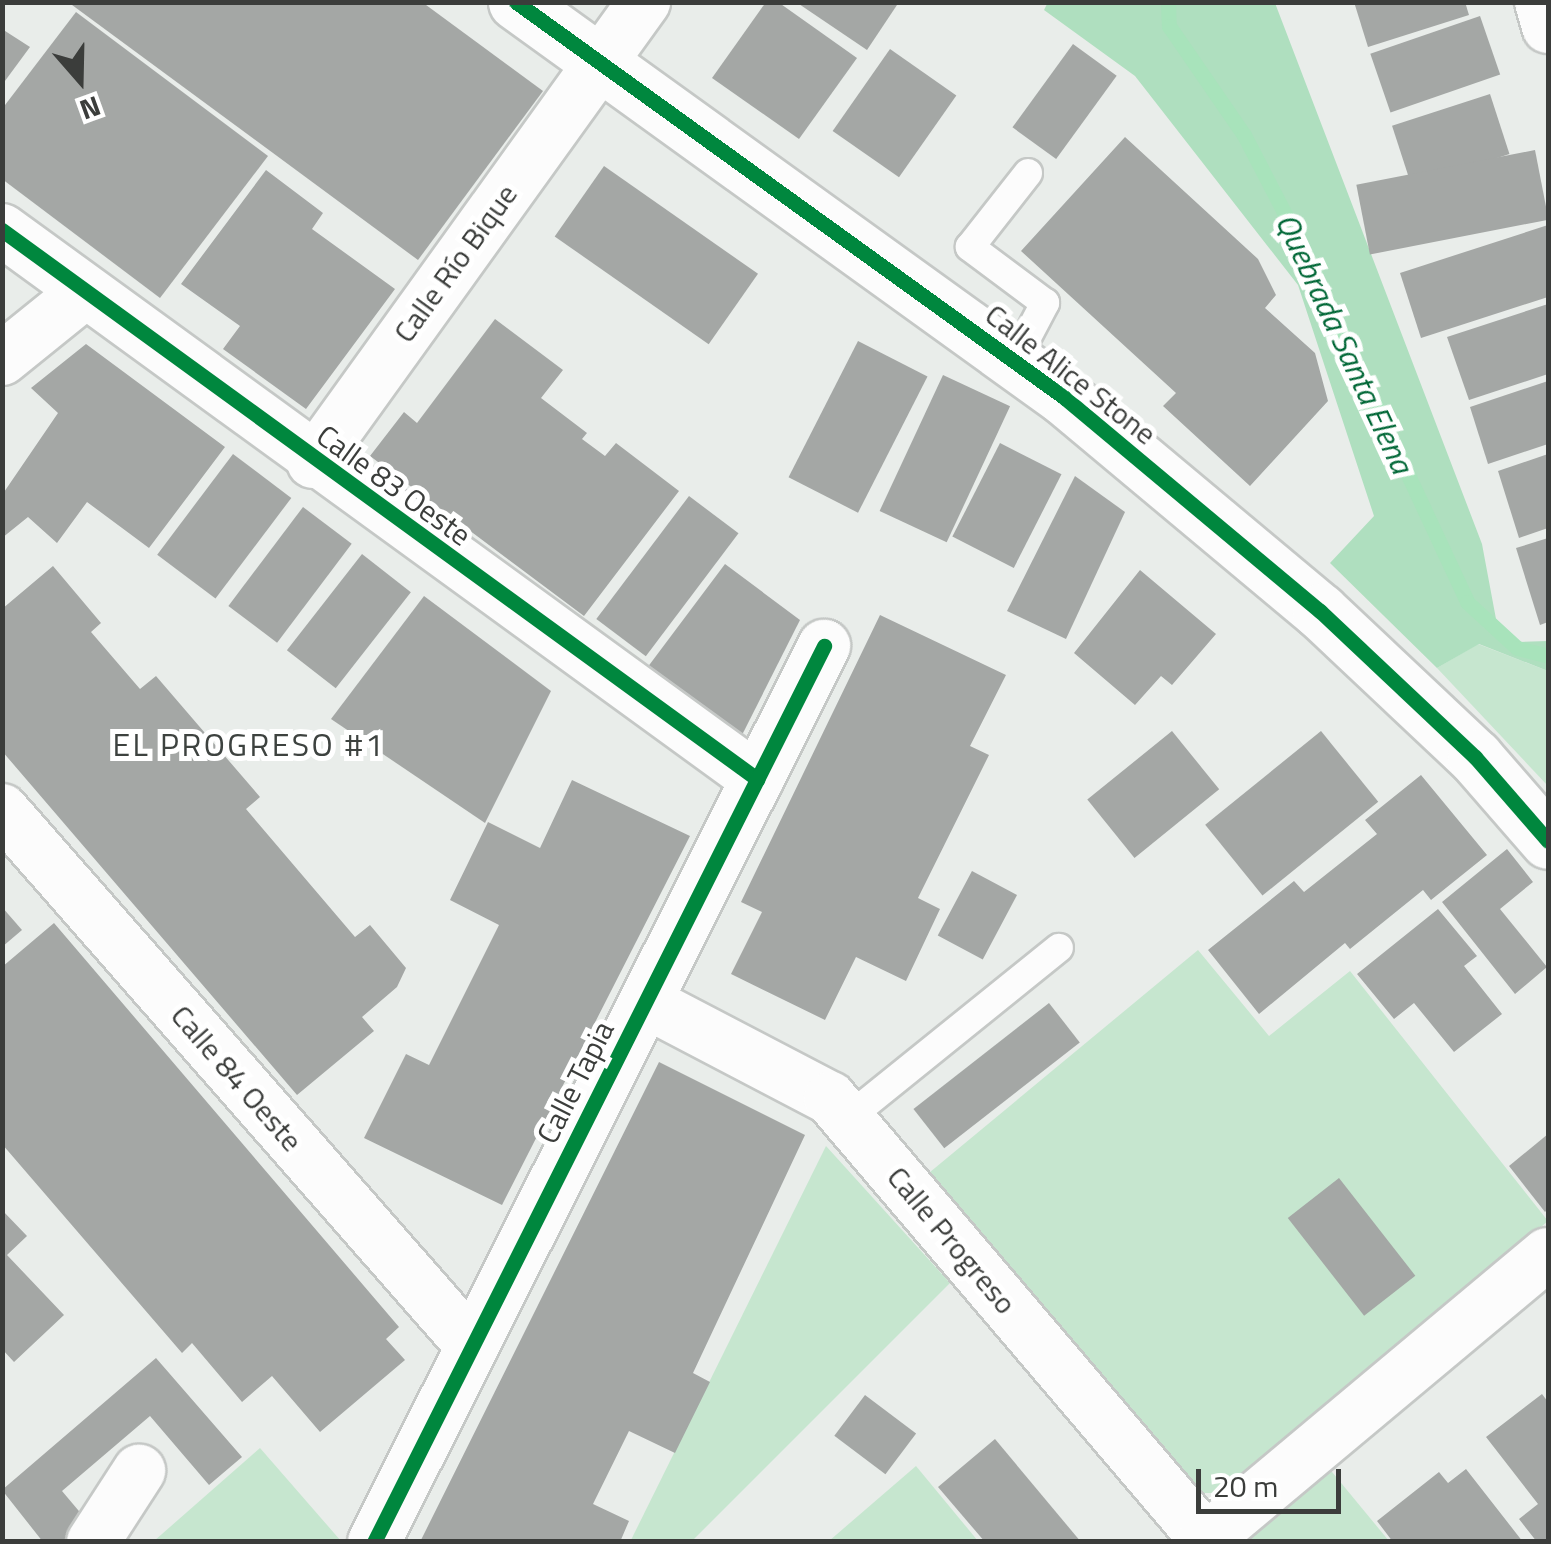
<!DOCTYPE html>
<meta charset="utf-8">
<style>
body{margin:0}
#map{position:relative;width:1551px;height:1544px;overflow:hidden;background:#e9edea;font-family:"Titillium Web",sans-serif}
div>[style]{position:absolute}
.green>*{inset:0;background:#c6e6cf}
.forest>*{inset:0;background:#afdfbf}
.stream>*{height:15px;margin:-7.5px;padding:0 7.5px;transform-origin:7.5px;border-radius:7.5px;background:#a8e3bb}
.building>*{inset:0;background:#a4a7a5;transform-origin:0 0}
.roads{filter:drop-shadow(2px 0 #c5c8c6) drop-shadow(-2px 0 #c5c8c6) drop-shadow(0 2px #c5c8c6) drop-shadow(0 -2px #c5c8c6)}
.lane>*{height:28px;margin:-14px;padding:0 14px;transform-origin:14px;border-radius:14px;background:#fcfcfc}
.street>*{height:52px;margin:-26px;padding:0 26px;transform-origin:26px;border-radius:26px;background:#fcfcfc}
.secondary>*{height:55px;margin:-27.5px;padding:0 27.5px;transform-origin:27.5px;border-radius:27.5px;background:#fcfcfc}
.cycleway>*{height:15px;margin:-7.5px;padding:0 7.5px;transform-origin:7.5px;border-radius:7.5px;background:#00873e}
span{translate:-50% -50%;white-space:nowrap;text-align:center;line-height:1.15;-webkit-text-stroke:10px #fff;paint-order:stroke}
.street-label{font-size:30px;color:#3b3d3b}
.water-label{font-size:32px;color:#006736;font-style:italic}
.neighbourhood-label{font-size:32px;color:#3d423f;letter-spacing:2.5px}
.frame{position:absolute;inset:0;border:5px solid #3b3d3b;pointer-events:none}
.north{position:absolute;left:30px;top:30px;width:100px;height:100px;-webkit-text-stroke:8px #fff;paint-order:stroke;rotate:160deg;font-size:28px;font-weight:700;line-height:40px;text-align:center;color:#3b3d3b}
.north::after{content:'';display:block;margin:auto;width:35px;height:45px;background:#3b3d3b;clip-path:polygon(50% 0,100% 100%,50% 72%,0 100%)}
.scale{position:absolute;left:1196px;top:1469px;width:145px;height:45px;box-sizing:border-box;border:5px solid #3b3d3b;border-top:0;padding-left:12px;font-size:30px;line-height:35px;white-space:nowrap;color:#3b3d3b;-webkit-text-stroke:8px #fff;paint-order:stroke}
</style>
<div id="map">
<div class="green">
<i style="clip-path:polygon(1478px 644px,1548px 671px,1548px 786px,1437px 668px)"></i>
<i style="clip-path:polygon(1198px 950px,1269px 1036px,1350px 971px,1548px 1221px,1227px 1493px,1194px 1493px,918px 1182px)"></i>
<i style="clip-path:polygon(826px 1146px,950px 1283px,692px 1541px,630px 1542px)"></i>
<i style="clip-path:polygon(260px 1448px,341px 1541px,154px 1541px)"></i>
<i style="clip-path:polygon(1323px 1461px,1389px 1541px,1235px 1542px)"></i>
<i style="clip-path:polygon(916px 1466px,978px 1541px,829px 1541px)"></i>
</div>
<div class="forest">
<i style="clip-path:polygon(1048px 2px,1275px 3px,1482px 544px,1496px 619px,1519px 642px,1548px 641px,1548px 671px,1479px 644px,1437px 668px,1330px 563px,1374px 516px,1298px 285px,1135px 76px,1044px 10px)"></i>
</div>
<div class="stream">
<i style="left:1168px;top:2px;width:24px;rotate:88deg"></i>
<i style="left:1169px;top:26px;width:132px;rotate:55.5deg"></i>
<i style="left:1244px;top:135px;width:119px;rotate:62.6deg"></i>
<i style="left:1299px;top:241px;width:398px;rotate:65deg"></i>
<i style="left:1467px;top:602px;width:68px;rotate:42.6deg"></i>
<i style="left:1517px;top:648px;width:32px;rotate:14deg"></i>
</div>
<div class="building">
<i style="clip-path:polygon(68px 2px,422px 2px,543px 91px,418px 260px)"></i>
<i style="clip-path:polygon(766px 2px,778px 2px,857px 58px,799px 139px,712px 78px)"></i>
<i style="clip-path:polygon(796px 2px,899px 2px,867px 50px)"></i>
<i style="clip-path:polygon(1354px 2px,1465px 2px,1469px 15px,1368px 47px)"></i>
<i style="clip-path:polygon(76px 12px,268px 156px,160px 298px,2px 179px,2px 109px)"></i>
<i style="left:1480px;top:16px;width:62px;height:116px;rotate:71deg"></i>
<i style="clip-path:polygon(2px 29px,30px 47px,2px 85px)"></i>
<i style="left:1073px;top:44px;width:54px;height:103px;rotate:36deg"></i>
<i style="left:890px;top:49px;width:81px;height:100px;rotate:35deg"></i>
<i style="left:1490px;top:94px;width:63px;height:103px;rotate:72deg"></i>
<i style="clip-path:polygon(1125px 137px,1258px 259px,1276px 295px,1265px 308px,1315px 353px,1328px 401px,1250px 486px,1163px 406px,1176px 393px,1021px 251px)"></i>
<i style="left:1535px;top:150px;width:71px;height:182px;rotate:79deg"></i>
<i style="left:604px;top:166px;width:188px;height:86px;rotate:35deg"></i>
<i style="clip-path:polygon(266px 170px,323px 213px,312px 229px,395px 289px,306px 409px,223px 349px,240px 326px,181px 284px)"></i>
<i style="clip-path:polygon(1548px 225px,1548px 297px,1421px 338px,1400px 273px)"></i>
<i style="clip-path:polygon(1548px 304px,1548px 374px,1469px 400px,1447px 337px)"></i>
<i style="clip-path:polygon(495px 319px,563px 370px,541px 398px,587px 433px,582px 439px,605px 456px,616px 443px,679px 491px,584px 616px,370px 456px,404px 412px,417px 423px)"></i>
<i style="left:858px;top:341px;width:78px;height:153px;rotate:27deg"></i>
<i style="clip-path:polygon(86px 344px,225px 447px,149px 548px,87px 502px,57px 543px,28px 517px,2px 538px,2px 495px,58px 413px,31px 388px)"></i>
<i style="left:943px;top:375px;width:74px;height:150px;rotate:25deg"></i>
<i style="clip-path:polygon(1548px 381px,1548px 444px,1488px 464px,1470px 407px)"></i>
<i style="left:1000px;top:443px;width:69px;height:105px;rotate:27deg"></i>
<i style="left:233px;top:454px;width:73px;height:126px;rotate:37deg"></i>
<i style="clip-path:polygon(1548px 454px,1548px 528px,1519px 538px,1498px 471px)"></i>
<i style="clip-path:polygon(1075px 476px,1125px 512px,1066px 639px,1007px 611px)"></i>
<i style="left:689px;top:496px;width:62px;height:154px;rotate:37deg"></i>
<i style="left:303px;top:507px;width:61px;height:124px;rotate:37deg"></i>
<i style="clip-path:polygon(1548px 538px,1548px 622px,1540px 625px,1516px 548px)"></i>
<i style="left:362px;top:554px;width:62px;height:122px;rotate:38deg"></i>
<i style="clip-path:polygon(725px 564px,800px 620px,741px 737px,647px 668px)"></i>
<i style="clip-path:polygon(53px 566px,101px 623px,91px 632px,140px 689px,156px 676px,260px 797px,246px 809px,355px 937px,370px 925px,406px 968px,397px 987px,362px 1017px,374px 1031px,297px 1095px,2px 751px,2px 609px)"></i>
<i style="clip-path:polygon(1140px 570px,1216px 634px,1172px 685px,1161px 676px,1135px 705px,1074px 653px)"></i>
<i style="clip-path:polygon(424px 596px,551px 691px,485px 823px,331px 719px)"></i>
<i style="clip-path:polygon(880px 615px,1006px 675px,970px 746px,989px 755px,918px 898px,940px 909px,906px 981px,856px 957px,825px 1020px,731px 974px,762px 912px,741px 902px)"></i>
<i style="left:1172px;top:731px;width:75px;height:109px;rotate:51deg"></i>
<i style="left:1321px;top:731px;width:91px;height:149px;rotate:51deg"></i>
<i style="clip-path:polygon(1421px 775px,1487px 855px,1431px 900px,1423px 890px,1350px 949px,1345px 943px,1259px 1014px,1208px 950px,1294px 881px,1304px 892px,1377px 834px,1365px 820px)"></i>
<i style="clip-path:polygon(572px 780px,690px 836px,502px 1205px,364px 1138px,406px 1054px,429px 1065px,499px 925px,450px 900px,488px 822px,540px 848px)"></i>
<i style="clip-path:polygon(1507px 849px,1533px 882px,1500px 909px,1547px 967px,1515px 994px,1442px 902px)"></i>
<i style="left:972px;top:871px;width:51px;height:73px;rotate:28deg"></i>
<i style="clip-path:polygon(2px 907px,22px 930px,2px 947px)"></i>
<i style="clip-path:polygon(1438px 909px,1477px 956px,1464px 966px,1502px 1014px,1454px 1052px,1414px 1003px,1394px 1019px,1357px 974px)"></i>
<i style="clip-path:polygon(54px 923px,399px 1327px,386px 1339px,405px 1360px,320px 1432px,272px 1376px,242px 1402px,192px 1343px,182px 1353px,2px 1144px,2px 967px)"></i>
<i style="left:1049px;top:1003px;width:50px;height:172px;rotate:52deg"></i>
<i style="clip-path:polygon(659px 1062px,805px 1135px,693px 1373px,710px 1382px,675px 1453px,629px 1431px,593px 1504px,629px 1521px,620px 1542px,420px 1542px)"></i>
<i style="clip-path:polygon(1548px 1134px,1548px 1209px,1545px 1212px,1509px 1166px)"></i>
<i style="left:1339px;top:1178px;width:124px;height:65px;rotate:52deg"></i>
<i style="clip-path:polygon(2px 1210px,27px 1236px,7px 1255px,64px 1315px,14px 1362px,2px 1349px)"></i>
<i style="clip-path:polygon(156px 1358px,242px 1457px,209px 1485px,150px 1416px,62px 1491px,89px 1523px,67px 1542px,43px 1542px,2px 1490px)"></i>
<i style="clip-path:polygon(1542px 1394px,1548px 1402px,1548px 1542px,1537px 1542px,1519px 1519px,1538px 1504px,1486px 1437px)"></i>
<i style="left:865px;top:1395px;width:64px;height:51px;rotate:37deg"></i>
<i style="clip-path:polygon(995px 1439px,1081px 1542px,985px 1542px,938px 1487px)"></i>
<i style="clip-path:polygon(1466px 1469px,1523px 1542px,1393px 1542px,1377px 1521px,1439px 1472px,1448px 1483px)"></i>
</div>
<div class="roads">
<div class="lane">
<i style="left:1014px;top:362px;width:67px;rotate:-62.3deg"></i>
<i style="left:1045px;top:303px;width:94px;rotate:-143.3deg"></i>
<i style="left:970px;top:247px;width:94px;rotate:-51.9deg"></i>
<i style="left:848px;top:1118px;width:271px;rotate:-38.9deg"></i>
</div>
<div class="street">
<i style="left:1541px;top:2px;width:26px;rotate:74deg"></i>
<i style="left:2px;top:230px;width:934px;rotate:36.02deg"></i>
<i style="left:2px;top:359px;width:107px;rotate:-38.9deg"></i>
<i style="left:313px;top:462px;width:567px;rotate:-54.26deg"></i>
<i style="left:2px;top:810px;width:713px;rotate:48.75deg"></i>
<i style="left:646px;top:1002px;width:208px;rotate:27.6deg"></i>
<i style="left:830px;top:1098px;width:583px;rotate:49.59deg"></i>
<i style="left:93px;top:1542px;width:85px;rotate:-57.1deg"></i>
<i style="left:374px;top:1542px;width:1003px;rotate:-63.33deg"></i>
<i style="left:1203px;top:1542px;width:449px;rotate:-39.9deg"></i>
</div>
<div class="secondary">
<i style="left:516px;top:2px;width:677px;rotate:35.8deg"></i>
<i style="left:1065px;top:398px;width:332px;rotate:39.9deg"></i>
<i style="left:1320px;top:611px;width:213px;rotate:43.3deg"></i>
<i style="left:1475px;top:757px;width:111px;rotate:49deg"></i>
</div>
</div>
<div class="cycleway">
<i style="left:516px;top:2px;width:677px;rotate:35.8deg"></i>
<i style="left:1065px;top:398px;width:332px;rotate:39.9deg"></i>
<i style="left:1320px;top:611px;width:213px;rotate:43.3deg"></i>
<i style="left:1475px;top:757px;width:111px;rotate:49deg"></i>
<i style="left:2px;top:230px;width:934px;rotate:36.02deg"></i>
<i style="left:374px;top:1542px;width:1003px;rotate:-63.33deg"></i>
</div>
<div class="street-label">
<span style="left:455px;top:263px;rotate:-54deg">Calle Río Bique</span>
<span style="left:1071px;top:374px;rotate:38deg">Calle Alice Stone</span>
<span style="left:394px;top:485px;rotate:36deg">Calle 83 Oeste</span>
<span style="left:237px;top:1078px;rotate:49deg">Calle 84 Oeste</span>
<span style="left:575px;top:1082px;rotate:-63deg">Calle Tapia</span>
<span style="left:952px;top:1240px;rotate:50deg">Calle Progreso</span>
</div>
<div class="water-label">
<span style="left:1345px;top:343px;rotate:65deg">Quebrada Santa Elena</span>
</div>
<div class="neighbourhood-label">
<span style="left:249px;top:744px">EL PROGRESO #1</span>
</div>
<div class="frame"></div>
<div class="north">N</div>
<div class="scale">20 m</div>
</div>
